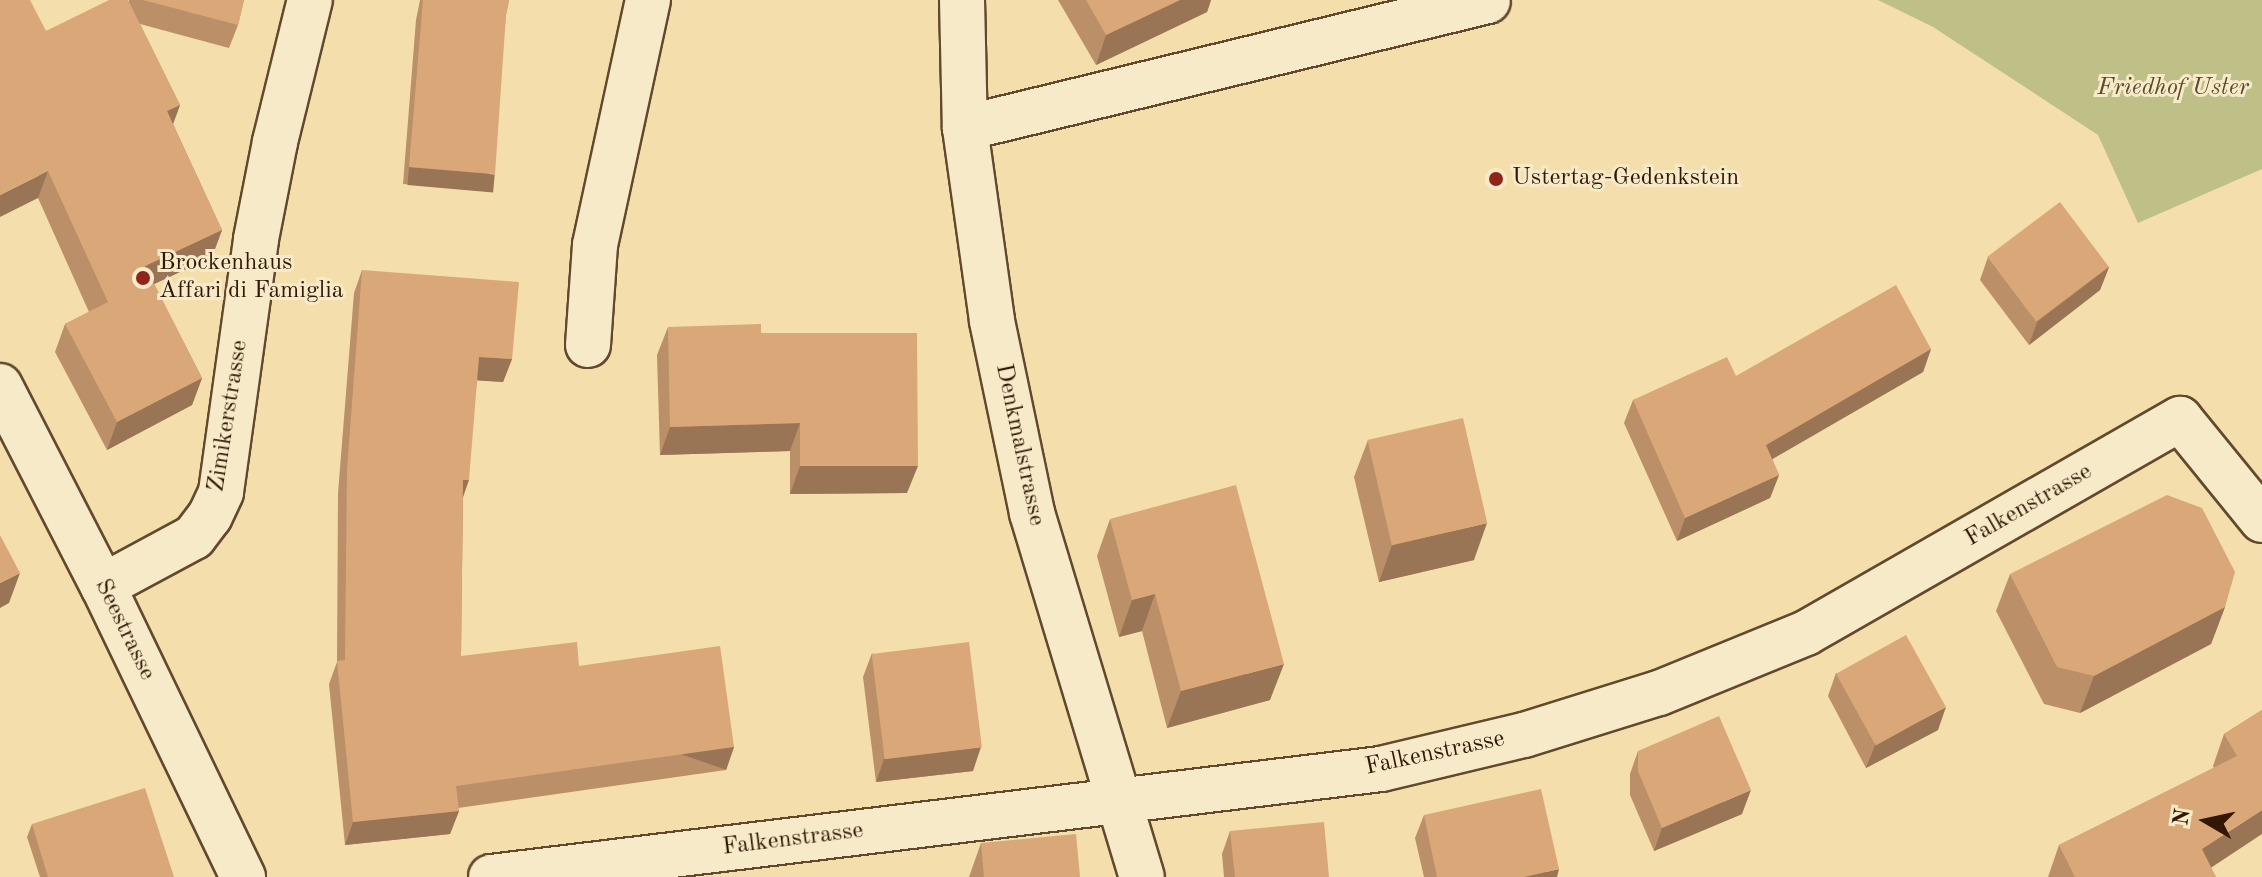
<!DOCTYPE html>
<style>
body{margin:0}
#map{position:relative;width:2262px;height:877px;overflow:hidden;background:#f3deac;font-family:"Old Standard TT",serif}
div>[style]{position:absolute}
.green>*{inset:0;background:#bec087}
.roads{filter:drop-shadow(2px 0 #62492e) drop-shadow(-2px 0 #62492e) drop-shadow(0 2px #62492e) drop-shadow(0 -2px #62492e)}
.minor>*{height:44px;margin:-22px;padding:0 22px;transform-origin:22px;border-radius:22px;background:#f7eac9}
.wall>*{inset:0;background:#bb9068}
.shaded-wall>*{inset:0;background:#997555;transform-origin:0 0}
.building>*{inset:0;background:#daa779;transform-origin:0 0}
.dots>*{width:22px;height:22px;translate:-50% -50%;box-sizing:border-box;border:4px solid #f7eac9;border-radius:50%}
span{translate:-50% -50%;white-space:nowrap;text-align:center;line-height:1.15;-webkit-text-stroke:6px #f7eac9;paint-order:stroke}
.park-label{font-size:24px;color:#5b4a2b;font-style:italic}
.poi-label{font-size:24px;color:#311704}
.left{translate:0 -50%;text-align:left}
.street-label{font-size:24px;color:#311704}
.north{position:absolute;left:2166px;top:781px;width:80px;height:80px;-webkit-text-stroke:6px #f7eac9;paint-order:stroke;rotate:279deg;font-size:22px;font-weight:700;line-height:32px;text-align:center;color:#311704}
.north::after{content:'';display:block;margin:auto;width:28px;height:36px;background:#311704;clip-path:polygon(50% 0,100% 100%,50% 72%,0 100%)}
</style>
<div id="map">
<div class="green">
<i style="clip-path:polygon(1878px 0,2262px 0,2262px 169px,2138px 223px,2098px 135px,1933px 27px)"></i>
</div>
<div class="roads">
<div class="minor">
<i style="left:962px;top:0;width:128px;rotate:88.7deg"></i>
<i style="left:965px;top:128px;width:195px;rotate:82deg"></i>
<i style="left:992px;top:321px;width:196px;rotate:78.2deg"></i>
<i style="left:1032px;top:513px;width:380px;rotate:73.2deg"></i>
<i style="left:965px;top:128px;width:538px;rotate:-13.65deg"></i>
<i style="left:588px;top:345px;width:100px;rotate:-86deg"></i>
<i style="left:595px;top:245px;width:251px;rotate:-77.8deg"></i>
<i style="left:0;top:386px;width:225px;rotate:62.8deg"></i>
<i style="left:103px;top:586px;width:323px;rotate:64.3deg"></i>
<i style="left:103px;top:586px;width:103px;rotate:-28.3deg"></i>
<i style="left:194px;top:537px;width:26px;rotate:-53deg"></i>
<i style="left:210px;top:516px;width:26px;rotate:-65deg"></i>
<i style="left:221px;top:492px;width:255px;rotate:-82.1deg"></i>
<i style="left:256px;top:239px;width:99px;rotate:-78.9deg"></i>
<i style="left:275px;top:142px;width:146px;rotate:-76.2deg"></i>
<i style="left:491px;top:877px;width:897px;rotate:-6.92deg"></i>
<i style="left:1381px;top:769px;width:147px;rotate:-13.4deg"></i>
<i style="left:1524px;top:735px;width:141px;rotate:-17.3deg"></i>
<i style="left:1659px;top:693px;width:159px;rotate:-22.2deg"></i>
<i style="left:1806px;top:633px;width:431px;rotate:-29.8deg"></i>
<i style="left:2180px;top:419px;width:130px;rotate:50.9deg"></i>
</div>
</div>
<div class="wall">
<i style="clip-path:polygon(129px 0,244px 0,238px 25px,229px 48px,140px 24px,180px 105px,173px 124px,222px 230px,212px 257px,154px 284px,202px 378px,192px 405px,107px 450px,55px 352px,65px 324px,89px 312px,38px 198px,46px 31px,129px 2px)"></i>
<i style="clip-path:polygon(420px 0,509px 0,506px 15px,488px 191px,403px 184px,416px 20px)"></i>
<i style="clip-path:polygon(1058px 0,1211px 0,1207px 12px,1096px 65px)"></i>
<i style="clip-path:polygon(1988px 257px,2109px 267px,2100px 290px,2029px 345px,1980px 280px)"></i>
<i style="clip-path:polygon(362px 270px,512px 359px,503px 382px,477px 380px,463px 497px,461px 656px,579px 666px,734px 747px,726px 770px,458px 808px,459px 811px,450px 834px,345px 845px,329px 684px,337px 662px,338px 493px,354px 293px)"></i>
<i style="clip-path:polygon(668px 327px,761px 333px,907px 493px,790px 494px,790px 451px,660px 455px,657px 355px)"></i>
<i style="clip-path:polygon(1931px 349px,1923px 372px,1772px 459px,1779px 475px,1770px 498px,1677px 541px,1624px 423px,1633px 400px,1736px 376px)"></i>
<i style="clip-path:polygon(1368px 440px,1474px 560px,1379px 582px,1354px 477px)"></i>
<i style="clip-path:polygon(1110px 519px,1270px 700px,1167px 728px,1142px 631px,1119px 637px,1097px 556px)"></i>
<i style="clip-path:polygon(2010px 574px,2225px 607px,2211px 644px,2080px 713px,2044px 704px,1996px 611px)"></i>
<i style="clip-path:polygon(872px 653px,973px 771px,876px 782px,863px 677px)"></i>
<i style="clip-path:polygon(1836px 673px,1938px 730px,1866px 768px,1828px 696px)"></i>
<i style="clip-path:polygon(2262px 710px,2211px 868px,2216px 877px,2048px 877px,2059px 845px,2214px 768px,2213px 766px,2224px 734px)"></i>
<i style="clip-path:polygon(1638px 751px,1742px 814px,1654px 851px,1630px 795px,1630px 774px)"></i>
<i style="clip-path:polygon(1424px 815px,1557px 877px,1424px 877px,1415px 838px)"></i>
<i style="clip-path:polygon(32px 824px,174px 877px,40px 877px,27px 837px)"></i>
<i style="clip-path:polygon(1230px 831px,1329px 877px,1224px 877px,1222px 854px)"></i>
<i style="clip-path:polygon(981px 843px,1080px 877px,969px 877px)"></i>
</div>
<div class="shaded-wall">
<i style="clip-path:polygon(1180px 0,1211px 0,1207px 12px,1096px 65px,1106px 35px)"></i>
<i style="clip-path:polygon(180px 105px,170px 132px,167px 111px)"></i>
<i style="left:409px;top:167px;width:86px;height:18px;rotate:5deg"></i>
<i style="clip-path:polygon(48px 171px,38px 198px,0 217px,0 195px)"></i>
<i style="clip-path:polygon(222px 230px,212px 257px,135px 293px,145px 266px)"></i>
<i style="clip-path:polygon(2109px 267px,2100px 290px,2029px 345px,2037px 322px)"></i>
<i style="clip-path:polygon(1931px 349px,1923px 372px,1757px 468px,1766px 445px)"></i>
<i style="clip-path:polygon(479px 357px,512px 359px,503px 382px,470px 380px)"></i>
<i style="clip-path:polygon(202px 378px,192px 405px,107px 450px,117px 422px)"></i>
<i style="clip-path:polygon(800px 423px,790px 451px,660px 455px,670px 427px)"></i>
<i style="clip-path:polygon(800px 466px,918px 466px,907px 493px,790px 494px)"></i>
<i style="clip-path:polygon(1779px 475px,1770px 498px,1677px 541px,1685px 518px)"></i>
<i style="clip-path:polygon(463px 480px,469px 480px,461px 503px)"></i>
<i style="clip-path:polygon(1487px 523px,1474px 560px,1379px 582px,1392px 545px)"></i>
<i style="clip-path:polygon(20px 573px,9px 603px,0 608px,0 583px)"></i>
<i style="clip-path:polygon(1155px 594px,1142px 631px,1119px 637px,1132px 600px)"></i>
<i style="clip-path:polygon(2225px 607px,2211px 644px,2080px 713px,2094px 676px)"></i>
<i style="clip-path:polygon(1284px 664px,1270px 700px,1167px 728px,1181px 691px)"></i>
<i style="clip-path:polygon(1946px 707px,1938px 730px,1866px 768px,1875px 745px)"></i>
<i style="left:734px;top:747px;width:24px;height:281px;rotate:109deg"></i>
<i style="clip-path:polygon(981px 747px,973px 771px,876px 782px,884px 759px)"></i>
<i style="clip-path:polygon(1751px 790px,1742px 814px,1654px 851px,1662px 828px)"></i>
<i style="clip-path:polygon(2262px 810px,2262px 834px,2197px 877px,2202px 849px)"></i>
<i style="clip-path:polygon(459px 811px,450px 834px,345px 845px,353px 822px)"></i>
<i style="clip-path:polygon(1559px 869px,1557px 877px,1524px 877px)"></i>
</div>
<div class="building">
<i style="clip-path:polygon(0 0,30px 0,46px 31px,109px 0,128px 0,180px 105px,167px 111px,222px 230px,145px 266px,202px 378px,117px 422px,65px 324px,108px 302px,48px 171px,0 195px)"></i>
<i style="clip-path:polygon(143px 0,244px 0,238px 25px)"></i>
<i style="clip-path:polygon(423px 0,509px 0,506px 15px,495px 174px,409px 167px)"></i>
<i style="clip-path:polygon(1086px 0,1180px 0,1106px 35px)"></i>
<i style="left:2060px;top:202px;width:81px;height:91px;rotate:53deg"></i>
<i style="clip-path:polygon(362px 270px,519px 282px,512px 359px,479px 357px,469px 480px,463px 480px,461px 656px,577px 642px,579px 666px,720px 646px,734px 747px,456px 786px,459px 811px,353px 822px,337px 661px,345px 660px,347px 470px)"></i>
<i style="clip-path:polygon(1896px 285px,1931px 349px,1766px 445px,1779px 475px,1685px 518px,1633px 400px,1727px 357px,1736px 376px)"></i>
<i style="clip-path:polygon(761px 324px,761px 333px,917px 333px,918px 466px,800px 466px,800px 423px,670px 427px,668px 327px)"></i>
<i style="left:1463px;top:418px;width:108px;height:98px;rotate:77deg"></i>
<i style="clip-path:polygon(1236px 485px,1284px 664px,1181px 691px,1155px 594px,1132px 600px,1110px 519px)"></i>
<i style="clip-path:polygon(2167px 495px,2202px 508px,2235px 572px,2225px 607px,2094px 676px,2057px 667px,2010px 574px)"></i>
<i style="clip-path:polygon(0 535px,20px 573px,0 583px)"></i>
<i style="left:1906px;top:635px;width:82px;height:80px;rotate:61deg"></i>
<i style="left:969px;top:642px;width:106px;height:98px;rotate:83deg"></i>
<i style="clip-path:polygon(2262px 710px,2262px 810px,2202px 849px,2216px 877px,2075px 877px,2059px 845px,2237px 756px,2224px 734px)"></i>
<i style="clip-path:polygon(1719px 716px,1751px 790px,1662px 828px,1638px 771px,1638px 751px)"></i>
<i style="clip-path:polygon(145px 788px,174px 877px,48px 877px,32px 824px)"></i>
<i style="clip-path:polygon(1541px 789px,1559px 869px,1524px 877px,1437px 877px,1424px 815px)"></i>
<i style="clip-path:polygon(1324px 822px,1329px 877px,1235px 877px,1230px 831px)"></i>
<i style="clip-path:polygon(1076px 834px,1080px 877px,984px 877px,981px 843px)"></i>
</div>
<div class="dots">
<i style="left:1496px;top:179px;background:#8f2418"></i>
<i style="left:143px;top:278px;background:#8f2418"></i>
</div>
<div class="park-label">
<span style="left:2173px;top:89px">Friedhof Uster</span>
</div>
<div class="poi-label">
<span class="left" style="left:1512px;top:179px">Ustertag-Gedenkstein</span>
<span class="left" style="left:159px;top:278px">Brockenhaus<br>Affari di Famiglia</span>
</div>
<div class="street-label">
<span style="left:229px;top:416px;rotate:-81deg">Zimikerstrasse</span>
<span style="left:1019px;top:445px;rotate:78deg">Denkmalstrasse</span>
<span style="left:2029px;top:506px;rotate:-30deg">Falkenstrasse</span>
<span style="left:124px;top:630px;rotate:64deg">Seestrasse</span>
<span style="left:1435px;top:754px;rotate:-12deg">Falkenstrasse</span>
<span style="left:793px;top:840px;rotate:-7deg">Falkenstrasse</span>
</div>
<div class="north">N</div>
</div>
